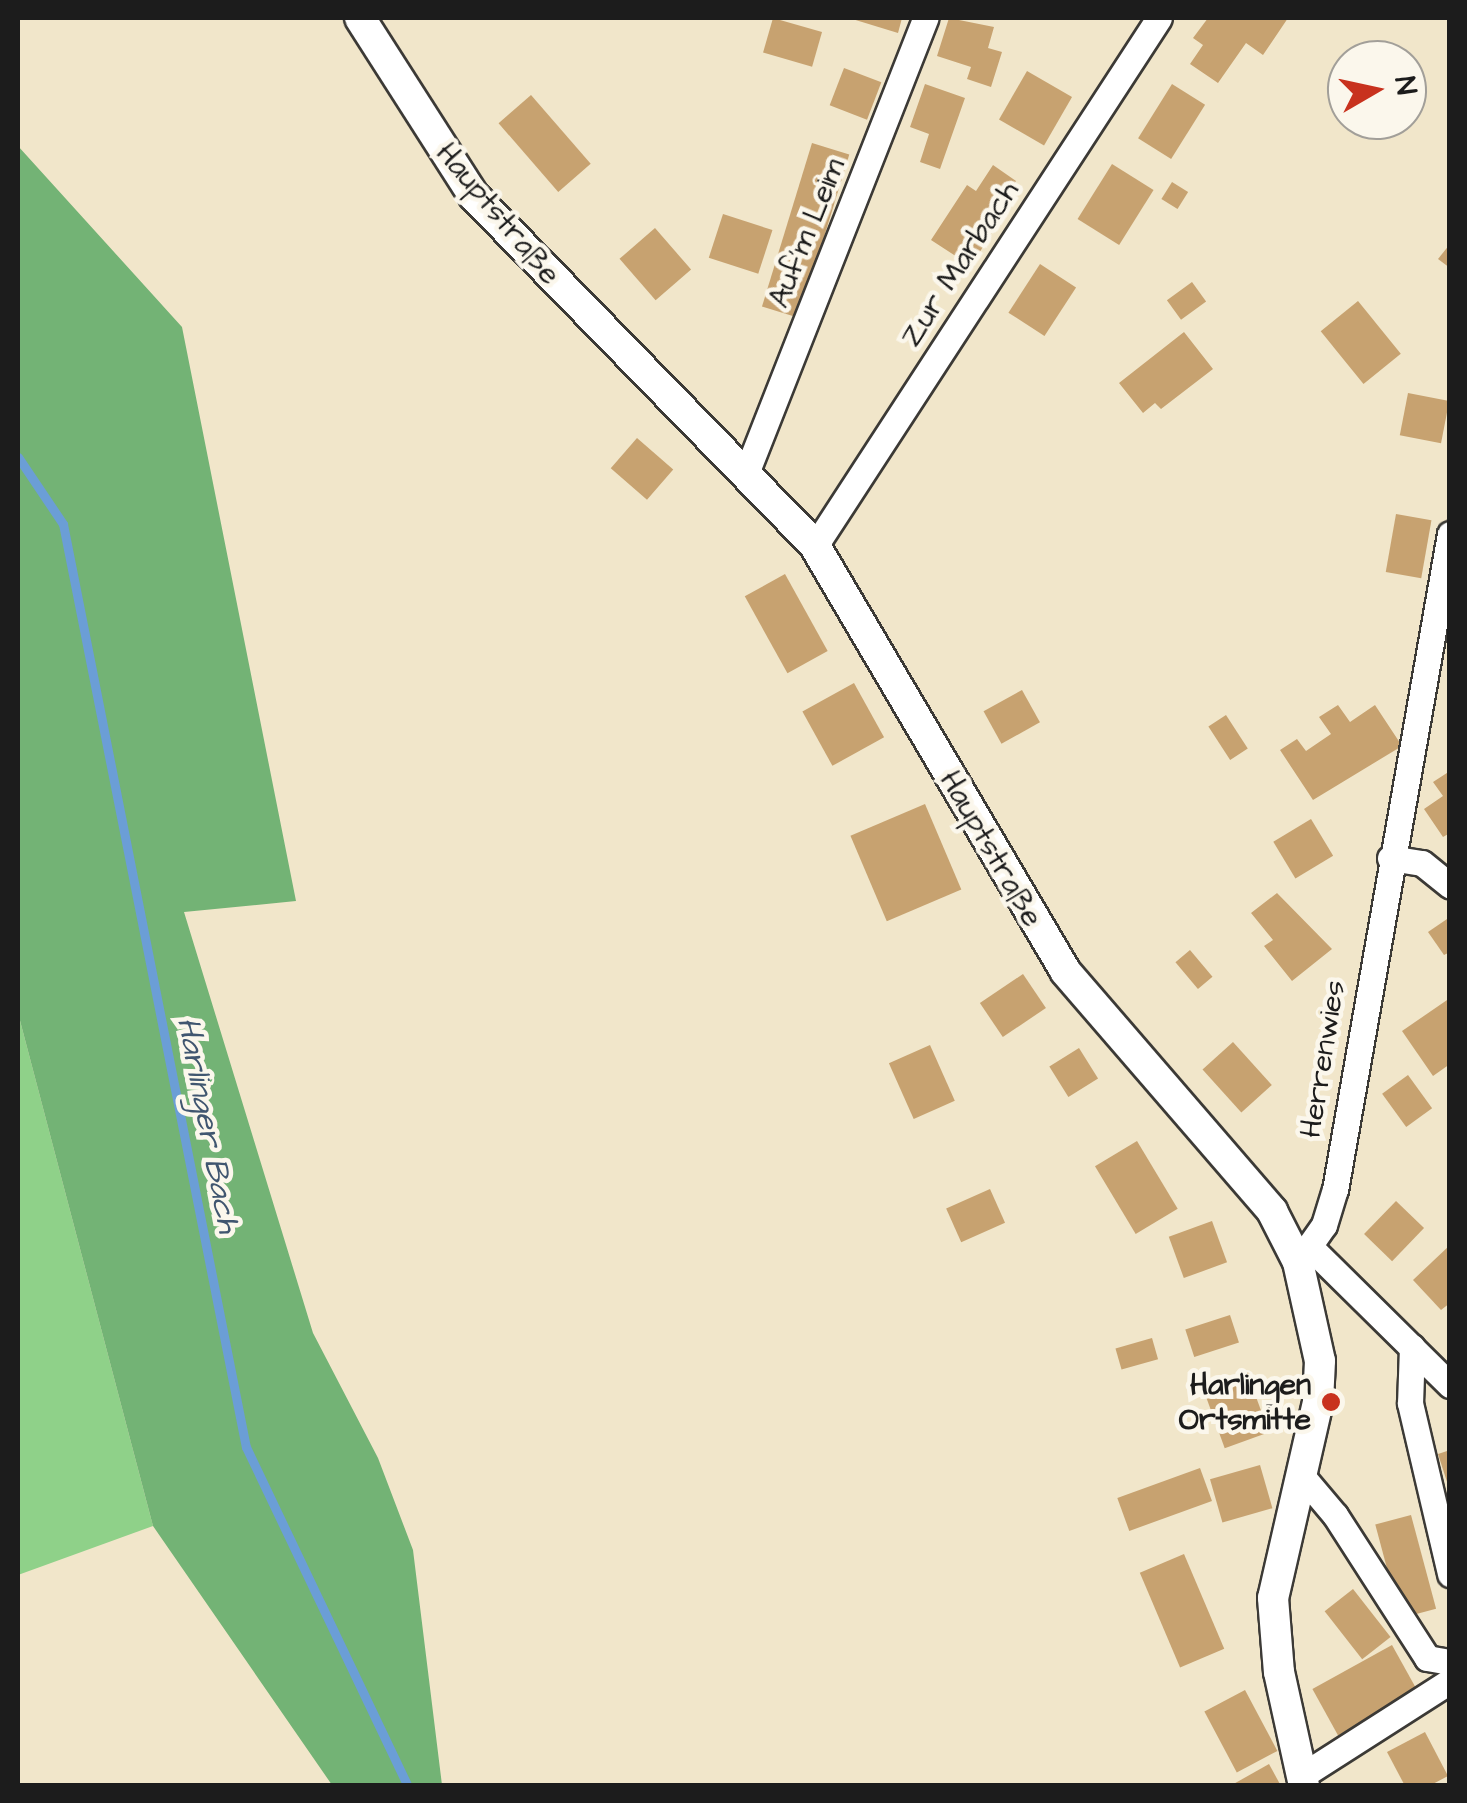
<!DOCTYPE html>
<meta charset="utf-8">
<style>
body{margin:0}
#map{position:relative;width:1467px;height:1803px;overflow:hidden;background:#f1e6ca;font-family:"Architects Daughter",sans-serif}
div>[style]{position:absolute}
.green>*{inset:0;background:#8fd189}
.forest>*{inset:0;background:#73b375}
.stream>*{height:9px;margin:-4.5px;padding:0 4.5px;transform-origin:4.5px;border-radius:4.5px;background:#6b9ed6}
.building>*{inset:0;background:#c7a270;transform-origin:0 0}
.roads{filter:drop-shadow(2px 0 #3c3a36) drop-shadow(-2px 0 #3c3a36) drop-shadow(0 2px #3c3a36) drop-shadow(0 -2px #3c3a36)}
.minor>*{height:25px;margin:-12.5px;padding:0 12.5px;transform-origin:12.5px;border-radius:12.5px;background:#fff}
.tertiary>*{height:30px;margin:-15px;padding:0 15px;transform-origin:15px;border-radius:15px;background:#fff}
.dots>*{width:28px;height:28px;translate:-50% -50%;box-sizing:border-box;border:5px solid #fbf7ec;border-radius:50%}
span{translate:-50% -50%;white-space:nowrap;text-align:center;line-height:1.15;-webkit-text-stroke:9px #fbf7ec;paint-order:stroke}
.street-label{font-size:30px;color:#1c1c1c}
.poi-label{font-size:30px;color:#1c1c1c;font-weight:700}
.right{translate:-100% -50%;text-align:right}
.water-label{font-size:32px;color:#405670;font-style:italic}
.frame{position:absolute;inset:0;border:20px solid #1c1c1c;pointer-events:none}
.north{position:absolute;left:1327px;top:40px;width:100px;height:100px;box-sizing:border-box;background:#fbf7ec;border:2px solid #a29f99;border-radius:50%;rotate:81deg;font-size:28px;font-weight:700;line-height:40px;text-align:center;color:#1c1c1c}
.north::after{content:'';display:block;margin:auto;width:35px;height:45px;background:#c8321e;clip-path:polygon(50% 0,100% 100%,50% 72%,0 100%)}
</style>
<div id="map">
<div class="green">
<i style="clip-path:polygon(18px 1013px,153px 1526px,18px 1575px)"></i>
</div>
<div class="forest">
<i style="clip-path:polygon(18px 146px,182px 327px,296px 901px,184px 912px,313px 1333px,378px 1458px,413px 1550px,442px 1785px,332px 1785px,153px 1526px,18px 1013px)"></i>
</div>
<div class="stream">
<i style="left:18px;top:457px;width:81px;rotate:56.1deg"></i>
<i style="left:63px;top:524px;width:941px;rotate:78.79deg"></i>
<i style="left:246px;top:1447px;width:376px;rotate:64.5deg"></i>
</div>
<div class="building">
<i style="left:773px;top:18px;width:51px;height:36px;rotate:16deg"></i>
<i style="clip-path:polygon(849px 18px,902px 18px,898px 33px)"></i>
<i style="clip-path:polygon(949px 18px,994px 27px,988px 48px,1002px 52px,991px 87px,967px 79px,971px 67px,937px 56px)"></i>
<i style="clip-path:polygon(1208px 18px,1288px 18px,1263px 55px,1246px 43px,1218px 83px,1190px 64px,1203px 45px,1193px 38px)"></i>
<i style="left:844px;top:68px;width:40px;height:40px;rotate:21deg"></i>
<i style="left:1027px;top:71px;width:52px;height:56px;rotate:30deg"></i>
<i style="clip-path:polygon(925px 84px,965px 98px,940px 169px,920px 162px,929px 134px,910px 127px)"></i>
<i style="left:1172px;top:84px;width:39px;height:64px;rotate:32deg"></i>
<i style="left:531px;top:95px;width:91px;height:43px;rotate:49deg"></i>
<i style="left:812px;top:143px;width:39px;height:171px;rotate:17deg"></i>
<i style="left:1112px;top:164px;width:49px;height:65px;rotate:32deg"></i>
<i style="clip-path:polygon(993px 165px,1016px 181px,1000px 206px,1006px 210px,971px 266px,931px 240px,967px 185px,976px 191px)"></i>
<i style="left:1172px;top:182px;width:19px;height:20px;rotate:32deg"></i>
<i style="left:723px;top:214px;width:52px;height:46px;rotate:18deg"></i>
<i style="left:655px;top:228px;width:55px;height:47px;rotate:49deg"></i>
<i style="clip-path:polygon(1450px 244px,1450px 268px,1438px 259px)"></i>
<i style="left:1040px;top:264px;width:43px;height:58px;rotate:33deg"></i>
<i style="left:1192px;top:282px;width:24px;height:31px;rotate:54deg"></i>
<i style="left:1358px;top:301px;width:68px;height:48px;rotate:51deg"></i>
<i style="clip-path:polygon(1184px 332px,1213px 369px,1161px 409px,1155px 403px,1143px 413px,1119px 383px)"></i>
<i style="left:1408px;top:393px;width:42px;height:43px;rotate:11deg"></i>
<i style="left:637px;top:438px;width:48px;height:40px;rotate:41deg"></i>
<i style="left:1396px;top:514px;width:36px;height:59px;rotate:10deg"></i>
<i style="left:785px;top:574px;width:88px;height:46px;rotate:61deg"></i>
<i style="left:854px;top:683px;width:62px;height:59px;rotate:61deg"></i>
<i style="left:1022px;top:690px;width:37px;height:44px;rotate:61deg"></i>
<i style="clip-path:polygon(1338px 705px,1350px 722px,1375px 705px,1402px 746px,1313px 800px,1280px 750px,1297px 739px,1306px 751px,1331px 734px,1319px 717px)"></i>
<i style="left:1226px;top:715px;width:40px;height:21px;rotate:57deg"></i>
<i style="clip-path:polygon(1450px 771px,1450px 833px,1443px 837px,1424px 809px,1443px 796px,1433px 782px)"></i>
<i style="left:925px;top:804px;width:93px;height:81px;rotate:67deg"></i>
<i style="left:1311px;top:819px;width:43px;height:44px;rotate:59deg"></i>
<i style="clip-path:polygon(1277px 893px,1332px 949px,1292px 981px,1264px 946px,1273px 940px,1251px 913px)"></i>
<i style="clip-path:polygon(1450px 917px,1450px 952px,1444px 955px,1428px 932px)"></i>
<i style="left:1190px;top:950px;width:35px;height:19px;rotate:50deg"></i>
<i style="left:1023px;top:974px;width:41px;height:52px;rotate:56deg"></i>
<i style="clip-path:polygon(1450px 998px,1450px 1064px,1433px 1076px,1402px 1031px)"></i>
<i style="left:1233px;top:1042px;width:58px;height:41px;rotate:48deg"></i>
<i style="left:930px;top:1045px;width:61px;height:45px;rotate:66deg"></i>
<i style="left:1079px;top:1048px;width:36px;height:35px;rotate:58deg"></i>
<i style="left:1408px;top:1075px;width:41px;height:32px;rotate:54deg"></i>
<i style="left:1137px;top:1141px;width:79px;height:49px;rotate:59deg"></i>
<i style="left:990px;top:1189px;width:37px;height:48px;rotate:66deg"></i>
<i style="left:1396px;top:1201px;width:39px;height:46px;rotate:44deg"></i>
<i style="left:1212px;top:1221px;width:44px;height:46px;rotate:70deg"></i>
<i style="clip-path:polygon(1450px 1245px,1450px 1303px,1441px 1310px,1413px 1280px)"></i>
<i style="left:1230px;top:1315px;width:29px;height:47px;rotate:72deg"></i>
<i style="left:1152px;top:1338px;width:22px;height:38px;rotate:74deg"></i>
<i style="left:1247px;top:1372px;width:64px;height:47px;rotate:70deg"></i>
<i style="clip-path:polygon(1450px 1450px,1450px 1488px,1449px 1488px,1438px 1454px)"></i>
<i style="left:1260px;top:1465px;width:45px;height:52px;rotate:74deg"></i>
<i style="left:1200px;top:1468px;width:35px;height:88px;rotate:70deg"></i>
<i style="left:1411px;top:1515px;width:97px;height:37px;rotate:75deg"></i>
<i style="left:1184px;top:1554px;width:103px;height:48px;rotate:67deg"></i>
<i style="left:1353px;top:1589px;width:61px;height:36px;rotate:52deg"></i>
<i style="left:1392px;top:1645px;width:53px;height:91px;rotate:61deg"></i>
<i style="left:1245px;top:1690px;width:69px;height:46px;rotate:62deg"></i>
<i style="clip-path:polygon(1425px 1732px,1448px 1776px,1429px 1786px,1405px 1786px,1387px 1752px)"></i>
<i style="clip-path:polygon(1269px 1764px,1281px 1786px,1230px 1786px)"></i>
</div>
<div class="roads">
<div class="minor">
<i style="left:747px;top:471px;width:487px;rotate:-68.5deg"></i>
<i style="left:815px;top:546px;width:630px;rotate:-56.92deg"></i>
<i style="left:1390px;top:858px;width:32px;rotate:9deg"></i>
<i style="left:1422px;top:863px;width:36px;rotate:39deg"></i>
<i style="left:1309px;top:1246px;width:198px;rotate:44.6deg"></i>
<i style="left:1298px;top:1262px;width:45px;rotate:-54.9deg"></i>
<i style="left:1324px;top:1225px;width:37px;rotate:-73deg"></i>
<i style="left:1335px;top:1190px;width:666px;rotate:-80.06deg"></i>
<i style="left:1412px;top:1347px;width:56px;rotate:92deg"></i>
<i style="left:1410px;top:1403px;width:176px;rotate:76.8deg"></i>
<i style="left:1302px;top:1476px;width:51px;rotate:49.8deg"></i>
<i style="left:1335px;top:1515px;width:170px;rotate:57.2deg"></i>
<i style="left:1427px;top:1658px;width:23px;rotate:10deg"></i>
<i style="left:1303px;top:1775px;width:174px;rotate:-32.6deg"></i>
</div>
<div class="tertiary">
<i style="left:360px;top:18px;width:211px;rotate:57.4deg"></i>
<i style="left:474px;top:196px;width:489px;rotate:45.7deg"></i>
<i style="left:815px;top:546px;width:493px;rotate:59.5deg"></i>
<i style="left:1065px;top:971px;width:317px;rotate:49.2deg"></i>
<i style="left:1272px;top:1211px;width:57px;rotate:63deg"></i>
<i style="left:1298px;top:1262px;width:101px;rotate:77.5deg"></i>
<i style="left:1320px;top:1361px;width:41px;rotate:92.8deg"></i>
<i style="left:1318px;top:1402px;width:201px;rotate:102.9deg"></i>
<i style="left:1273px;top:1598px;width:74px;rotate:85.4deg"></i>
<i style="left:1279px;top:1672px;width:117px;rotate:77.6deg"></i>
</div>
</div>
<div class="dots">
<i style="left:1331px;top:1402px;background:#c8321e"></i>
</div>
<div class="street-label">
<span style="left:498px;top:214px;rotate:50deg">Hauptstraße</span>
<span style="left:807px;top:233px;rotate:-68deg">Auf'm Leim</span>
<span style="left:960px;top:264px;rotate:-57deg">Zur Marbach</span>
<span style="left:991px;top:849px;rotate:60deg">Hauptstraße</span>
<span style="left:1323px;top:1059px;rotate:-81deg">Herrenwies</span>
</div>
<div class="poi-label">
<span class="right" style="left:1311px;top:1402px">Harlingen<br>Ortsmitte</span>
</div>
<div class="water-label">
<span style="left:207px;top:1125px;rotate:79deg">Harlinger Bach</span>
</div>
<div class="frame"></div>
<div class="north">N</div>
</div>
